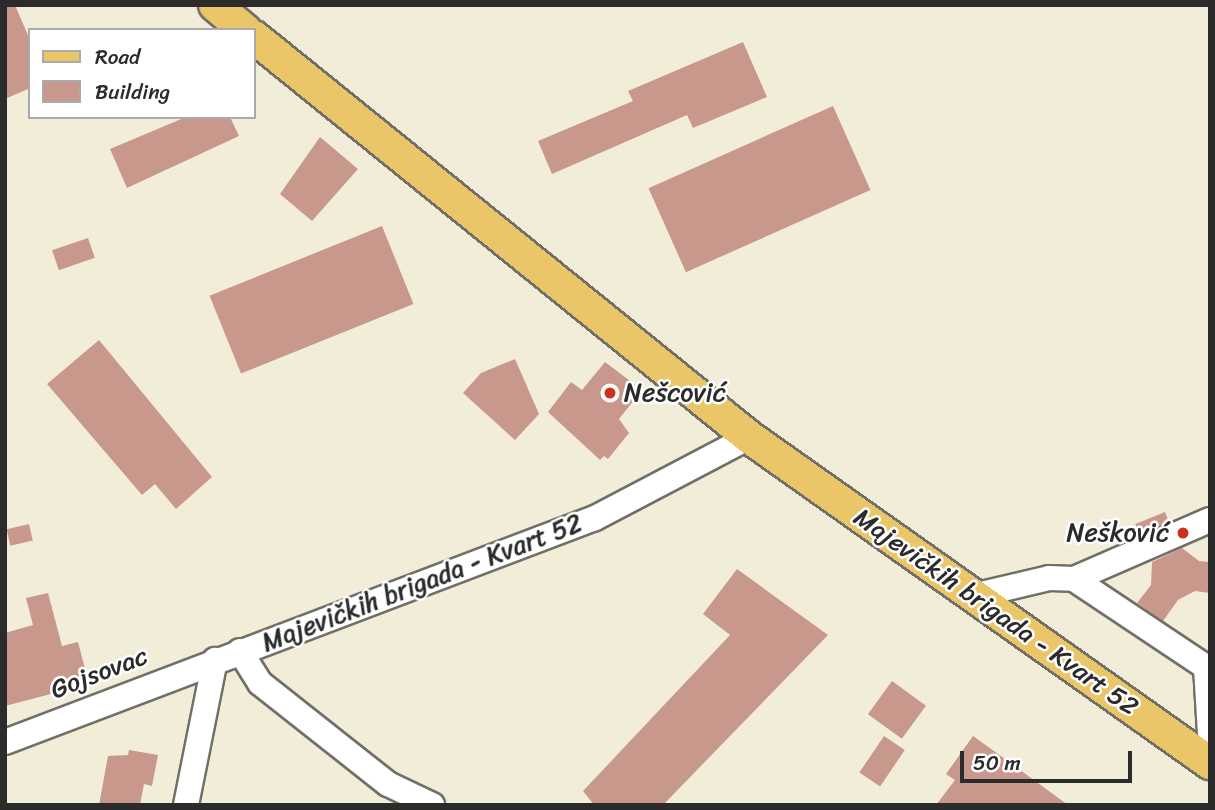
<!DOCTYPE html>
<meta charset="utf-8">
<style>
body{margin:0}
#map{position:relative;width:1215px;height:810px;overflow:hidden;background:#f2edd8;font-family:Sriracha,sans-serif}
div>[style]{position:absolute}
.building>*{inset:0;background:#c9988d;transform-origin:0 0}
.roads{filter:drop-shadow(2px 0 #716f68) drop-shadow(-2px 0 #716f68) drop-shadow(0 2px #716f68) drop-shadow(0 -2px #716f68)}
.minor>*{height:24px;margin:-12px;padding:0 12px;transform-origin:12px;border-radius:12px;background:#fff}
.major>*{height:32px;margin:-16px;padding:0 16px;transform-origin:16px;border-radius:16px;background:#eac669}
.dots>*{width:19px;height:19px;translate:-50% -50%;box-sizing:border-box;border:4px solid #fff;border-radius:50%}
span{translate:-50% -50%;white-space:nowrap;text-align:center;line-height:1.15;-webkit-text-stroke:5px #fff;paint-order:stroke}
.poi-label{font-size:26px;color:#2b2b2b}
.left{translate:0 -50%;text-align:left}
.right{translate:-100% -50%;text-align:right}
.street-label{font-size:26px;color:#2b2b2b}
.frame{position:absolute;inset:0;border:7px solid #2b2b2b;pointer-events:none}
.legend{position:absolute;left:28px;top:28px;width:228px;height:91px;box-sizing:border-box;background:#fff;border:2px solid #aaa;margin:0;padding:9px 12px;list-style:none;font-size:21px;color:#2b2b2b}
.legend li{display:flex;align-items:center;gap:14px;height:35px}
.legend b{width:35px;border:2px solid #aaa}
.scale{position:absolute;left:960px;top:751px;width:172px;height:32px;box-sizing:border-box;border:4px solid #2b2b2b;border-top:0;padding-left:9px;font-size:21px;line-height:24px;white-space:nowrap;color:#2b2b2b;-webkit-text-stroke:5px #fff;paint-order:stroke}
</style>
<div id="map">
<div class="building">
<i style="clip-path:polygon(5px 5px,15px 5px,30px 40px,30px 88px,5px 99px)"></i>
<i style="clip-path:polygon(743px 42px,767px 97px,693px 128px,687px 115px,552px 174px,538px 141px,633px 101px,628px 91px)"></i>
<i style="left:833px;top:106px;width:92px;height:202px;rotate:66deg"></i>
<i style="clip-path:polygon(186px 117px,230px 117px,239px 136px,127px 188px,110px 149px)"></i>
<i style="clip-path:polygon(320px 137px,358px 169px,312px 221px,280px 194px)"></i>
<i style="left:382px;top:226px;width:84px;height:186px;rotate:68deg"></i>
<i style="left:88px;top:238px;width:21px;height:38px;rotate:71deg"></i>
<i style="clip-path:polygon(99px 340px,212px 477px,176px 509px,155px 484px,142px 495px,47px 384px)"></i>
<i style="clip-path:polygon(515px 359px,539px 414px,515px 440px,463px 393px,481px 373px)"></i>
<i style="clip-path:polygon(605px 362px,642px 390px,619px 419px,629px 433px,608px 459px,604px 456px,600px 460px,548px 412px,571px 382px,582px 390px)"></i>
<i style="left:1165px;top:512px;width:11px;height:32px;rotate:68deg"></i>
<i style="left:29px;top:524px;width:17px;height:23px;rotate:77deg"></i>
<i style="clip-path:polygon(1182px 548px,1199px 561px,1210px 562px,1210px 593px,1195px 591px,1178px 600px,1163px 621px,1137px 603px,1151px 585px,1152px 562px)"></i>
<i style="clip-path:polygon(737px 569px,828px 635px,663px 805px,594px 805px,583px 791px,730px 635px,703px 614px)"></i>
<i style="clip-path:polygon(48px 593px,62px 646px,78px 642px,89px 684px,5px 706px,5px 633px,33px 625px,26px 598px)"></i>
<i style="left:892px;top:681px;width:42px;height:41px;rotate:36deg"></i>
<i style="left:884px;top:736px;width:25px;height:44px;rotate:34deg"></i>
<i style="clip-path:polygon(973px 736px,1012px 764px,1068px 805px,936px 805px,955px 780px,946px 774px)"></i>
<i style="clip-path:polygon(129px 750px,158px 755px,152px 786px,144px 784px,140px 805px,99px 805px,108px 756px,128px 755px)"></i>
</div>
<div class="roads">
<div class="minor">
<i style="left:1074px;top:579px;width:148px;rotate:-23.5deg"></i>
<i style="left:973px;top:596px;width:78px;rotate:-13.3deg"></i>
<i style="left:1049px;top:578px;width:25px;rotate:2deg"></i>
<i style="left:1074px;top:579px;width:159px;rotate:33.7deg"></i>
<i style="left:1206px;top:667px;width:68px;rotate:86.6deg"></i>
<i style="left:240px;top:651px;width:38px;rotate:58deg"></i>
<i style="left:260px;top:683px;width:163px;rotate:38.3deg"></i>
<i style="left:388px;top:784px;width:49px;rotate:25.5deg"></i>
<i style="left:5px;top:742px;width:631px;rotate:-20.79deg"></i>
<i style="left:595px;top:518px;width:174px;rotate:-27.7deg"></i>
<i style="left:186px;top:805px;width:148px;rotate:-78.7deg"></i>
</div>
<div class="major">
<i style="left:215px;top:5px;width:39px;rotate:40deg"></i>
<i style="left:254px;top:37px;width:636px;rotate:38.94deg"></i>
<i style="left:749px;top:437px;width:565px;rotate:35.27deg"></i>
</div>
</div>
<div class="dots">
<i style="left:610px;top:393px;background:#c8321e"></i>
<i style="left:1183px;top:533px;background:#c8321e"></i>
</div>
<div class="poi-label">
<span class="left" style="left:624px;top:393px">Nešcović</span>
<span class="right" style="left:1169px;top:533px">Nešković</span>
</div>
<div class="street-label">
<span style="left:422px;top:583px;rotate:-21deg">Majevičkih brigada - Kvart 52</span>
<span style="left:996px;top:612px;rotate:35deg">Majevičkih brigada - Kvart 52</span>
<span style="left:99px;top:673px;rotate:-21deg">Gojsovac</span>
</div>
<div class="frame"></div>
<ul class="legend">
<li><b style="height:9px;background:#eac669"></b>Road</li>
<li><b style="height:19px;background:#c9988d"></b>Building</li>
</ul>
<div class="scale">50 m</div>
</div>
